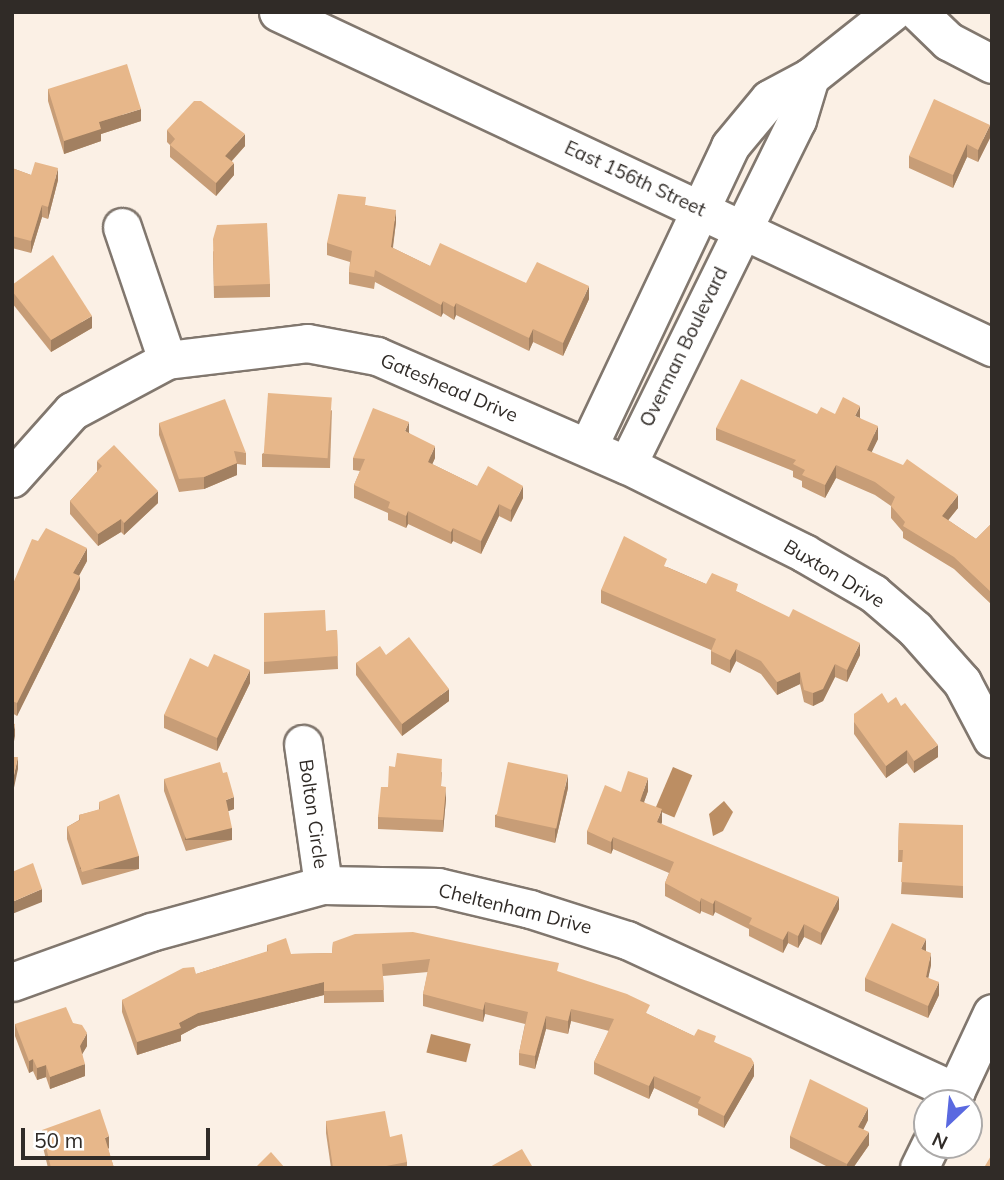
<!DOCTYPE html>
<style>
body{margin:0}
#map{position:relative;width:1004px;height:1180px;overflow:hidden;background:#fbf0e5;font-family:Mulish,sans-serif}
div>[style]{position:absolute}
.water>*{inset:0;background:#bc8e63;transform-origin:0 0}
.roads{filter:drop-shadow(2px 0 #81776e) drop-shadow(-2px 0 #81776e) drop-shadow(0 2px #81776e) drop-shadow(0 -2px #81776e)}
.minor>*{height:37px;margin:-18.5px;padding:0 18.5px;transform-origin:18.5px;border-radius:18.5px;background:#fff}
.wall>*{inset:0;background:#c79d77}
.shaded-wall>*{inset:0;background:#a28061;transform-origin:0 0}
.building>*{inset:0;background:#e7b78a;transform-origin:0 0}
span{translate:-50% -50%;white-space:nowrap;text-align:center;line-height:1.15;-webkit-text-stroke:7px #fff;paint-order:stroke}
.street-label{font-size:19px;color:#302b27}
.frame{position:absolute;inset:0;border:14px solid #302b27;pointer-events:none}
.north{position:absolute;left:913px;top:1089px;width:70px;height:70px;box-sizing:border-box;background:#fff;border:2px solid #acaaa9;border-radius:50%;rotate:206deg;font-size:19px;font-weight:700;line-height:28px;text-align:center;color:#302b27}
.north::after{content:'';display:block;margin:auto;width:24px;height:32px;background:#5a69e0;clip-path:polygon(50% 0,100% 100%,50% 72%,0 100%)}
.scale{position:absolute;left:21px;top:1128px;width:189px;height:32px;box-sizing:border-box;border:4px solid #302b27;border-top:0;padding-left:9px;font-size:21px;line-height:24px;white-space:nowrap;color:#302b27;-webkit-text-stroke:5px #fff;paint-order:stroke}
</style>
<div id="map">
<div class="water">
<i style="left:673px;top:767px;width:21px;height:46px;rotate:23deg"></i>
<i style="clip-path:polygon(724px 801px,733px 812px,723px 831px,713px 836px,709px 814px)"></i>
<i style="left:431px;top:1034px;width:41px;height:19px;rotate:14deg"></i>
</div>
<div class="roads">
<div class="minor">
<i style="left:278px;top:12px;width:789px;rotate:25.14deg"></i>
<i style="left:918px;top:12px;width:42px;rotate:44deg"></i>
<i style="left:948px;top:41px;width:50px;rotate:27.6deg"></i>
<i style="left:122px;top:227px;width:140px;rotate:71.3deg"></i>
<i style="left:588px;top:447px;width:333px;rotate:-64.7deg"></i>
<i style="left:730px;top:146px;width:61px;rotate:-50.3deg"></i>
<i style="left:769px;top:99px;width:47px;rotate:-28.2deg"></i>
<i style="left:810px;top:77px;width:105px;rotate:-38.4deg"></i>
<i style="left:627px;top:465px;width:385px;rotate:-63.8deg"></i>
<i style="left:797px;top:120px;width:45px;rotate:-73.2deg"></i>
<i style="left:12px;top:478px;width:90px;rotate:-48.2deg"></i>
<i style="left:72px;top:411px;width:108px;rotate:-28.2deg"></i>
<i style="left:167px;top:360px;width:141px;rotate:-6.9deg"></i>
<i style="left:307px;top:343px;width:71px;rotate:10.5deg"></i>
<i style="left:377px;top:356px;width:273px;rotate:23.6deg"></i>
<i style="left:627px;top:465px;width:198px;rotate:26.4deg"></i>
<i style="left:804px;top:553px;width:80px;rotate:30.1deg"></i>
<i style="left:873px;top:593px;width:55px;rotate:40.6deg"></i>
<i style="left:915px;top:629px;width:71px;rotate:48.4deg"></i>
<i style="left:962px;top:682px;width:64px;rotate:62.2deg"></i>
<i style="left:303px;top:744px;width:142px;rotate:81.9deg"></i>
<i style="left:12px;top:982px;width:148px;rotate:-19.8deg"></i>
<i style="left:151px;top:932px;width:178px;rotate:-15.3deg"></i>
<i style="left:323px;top:885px;width:115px;rotate:1deg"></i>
<i style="left:438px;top:887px;width:95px;rotate:13.4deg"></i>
<i style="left:530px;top:909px;width:102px;rotate:17.7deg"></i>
<i style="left:627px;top:940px;width:362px;rotate:24.8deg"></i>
<i style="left:950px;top:1103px;width:99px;rotate:-65deg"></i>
<i style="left:919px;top:1168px;width:25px;rotate:-64deg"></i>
</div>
</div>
<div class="wall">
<i style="clip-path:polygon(48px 89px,141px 121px,101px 134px,101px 141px,64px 154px,48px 101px)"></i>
<i style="clip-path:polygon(167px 130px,245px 146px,232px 161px,234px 175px,216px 196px,170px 157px,170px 145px,167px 142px)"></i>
<i style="clip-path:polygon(990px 138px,978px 162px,967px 157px,953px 188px,909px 168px,909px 156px)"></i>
<i style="clip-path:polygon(12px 168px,31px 175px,58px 180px,48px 219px,42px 217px,31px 253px,12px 248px)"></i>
<i style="clip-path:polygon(366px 205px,396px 222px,393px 248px,430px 266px,526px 283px,589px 299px,563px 356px,533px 342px,529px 351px,456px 315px,454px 320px,443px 313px,441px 317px,375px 282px,374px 289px,349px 284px,349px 272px,350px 262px,327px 255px,327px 243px)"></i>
<i style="clip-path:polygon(213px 251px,270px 284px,270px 297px,214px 298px)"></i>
<i style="clip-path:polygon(12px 285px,92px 328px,51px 352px,12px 303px)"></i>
<i style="clip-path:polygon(332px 410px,330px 468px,262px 467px,262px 454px)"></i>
<i style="clip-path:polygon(817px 414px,835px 414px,860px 418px,878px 439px,871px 452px,958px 508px,948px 520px,976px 539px,992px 523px,992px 605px,954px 569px,903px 538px,903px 532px,891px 518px,891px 506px,875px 495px,836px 478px,825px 498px,802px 487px,802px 481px,793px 477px,793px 471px,716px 440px,716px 428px)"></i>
<i style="clip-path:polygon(159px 423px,246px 453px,246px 465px,237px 464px,237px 475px,204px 489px,179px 492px,159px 435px)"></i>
<i style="clip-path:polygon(409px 433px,435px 458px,432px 464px,477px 486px,523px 498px,511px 522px,499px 516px,481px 554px,453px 541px,451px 544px,408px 524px,406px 528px,388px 520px,388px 513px,354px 498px,354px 485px,360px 471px,353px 470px,353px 458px)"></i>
<i style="clip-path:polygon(97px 461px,158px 503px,124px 535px,121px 532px,98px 546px,70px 514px,70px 501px,97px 472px)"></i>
<i style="clip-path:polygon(87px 561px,79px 576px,80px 589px,17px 716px,12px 713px,12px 586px)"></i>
<i style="clip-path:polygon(667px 567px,706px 584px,738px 592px,860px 655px,847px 682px,835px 677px,823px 701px,813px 706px,804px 702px,800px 684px,777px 695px,761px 674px,736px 661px,730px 673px,711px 664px,711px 650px,601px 603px,601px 590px)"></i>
<i style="clip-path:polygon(264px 613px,326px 631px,337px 630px,338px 669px,264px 674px)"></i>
<i style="clip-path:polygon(386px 655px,449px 701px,402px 736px,356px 675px,356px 663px)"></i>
<i style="clip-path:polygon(208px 667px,250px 683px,217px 751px,164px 728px,164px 715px)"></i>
<i style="clip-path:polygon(888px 703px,938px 757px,914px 773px,907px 763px,886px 778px,854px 734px,854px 714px)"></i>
<i style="clip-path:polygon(442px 772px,441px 786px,446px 799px,443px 832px,378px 829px,378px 817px,388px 787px)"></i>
<i style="clip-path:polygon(164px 779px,234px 809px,228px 811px,232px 840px,186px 851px,164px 791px)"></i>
<i style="clip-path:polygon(568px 788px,555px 843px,495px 827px,495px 815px)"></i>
<i style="clip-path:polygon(648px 791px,644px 802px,662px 822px,661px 824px,839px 909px,821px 945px,804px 937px,798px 948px,788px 943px,783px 953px,749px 936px,749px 929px,715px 912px,713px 916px,701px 911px,700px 914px,665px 896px,665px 883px,669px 873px,613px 849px,611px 854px,587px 844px,587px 831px,621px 792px)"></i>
<i style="clip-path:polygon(99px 802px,139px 869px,82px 885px,67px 839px,67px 827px,79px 820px,79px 815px,99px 810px)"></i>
<i style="clip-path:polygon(899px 823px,963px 886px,963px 898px,901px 894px,903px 862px,898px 862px)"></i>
<i style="clip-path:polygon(333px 942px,559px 972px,694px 1036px,716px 1043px,754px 1076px,724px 1128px,698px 1115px,698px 1109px,654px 1088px,649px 1099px,594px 1074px,594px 1062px,609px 1031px,571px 1021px,568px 1034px,546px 1029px,535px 1069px,519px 1065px,519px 1053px,525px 1024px,485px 1014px,483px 1022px,423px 1006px,423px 994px,428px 972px,383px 976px,384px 1002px,324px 1003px,324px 995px,198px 1026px,181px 1035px,181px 1041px,137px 1055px,122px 1012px,122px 1000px,196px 974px,267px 952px,267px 945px,291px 954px,332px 953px)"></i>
<i style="clip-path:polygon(926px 951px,931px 965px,928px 978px,939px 995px,928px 1018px,865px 991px,865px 978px)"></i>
<i style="clip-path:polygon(73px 1023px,87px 1046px,82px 1054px,85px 1076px,50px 1089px,46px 1077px,37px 1080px,33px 1071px,29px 1073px,15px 1036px,15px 1024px)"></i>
<i style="clip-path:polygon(868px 1120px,863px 1130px,869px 1145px,853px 1168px,830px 1168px,790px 1148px,790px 1136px)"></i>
<i style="clip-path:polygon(326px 1121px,390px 1137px,407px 1162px,407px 1168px,331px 1168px,326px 1133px)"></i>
<i style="clip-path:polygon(42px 1130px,109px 1148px,108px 1149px,114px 1168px,48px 1168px,42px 1143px)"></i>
</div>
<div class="shaded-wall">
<i style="clip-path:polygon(141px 109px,141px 121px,101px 134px,101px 141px,64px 154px,64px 141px,99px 122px)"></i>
<i style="clip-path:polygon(990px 125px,990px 138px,978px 162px,978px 150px)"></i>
<i style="clip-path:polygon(245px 134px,245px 146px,225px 168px,225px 156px)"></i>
<i style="clip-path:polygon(967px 144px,967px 157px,953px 188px,953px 175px)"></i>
<i style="clip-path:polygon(234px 163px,234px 175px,216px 196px,216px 183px)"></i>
<i style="clip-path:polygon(58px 168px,58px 180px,48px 219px,48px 207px)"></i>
<i style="clip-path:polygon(42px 205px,42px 217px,31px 253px,31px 241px)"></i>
<i style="clip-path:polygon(396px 210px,396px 222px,391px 259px,391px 247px)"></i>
<i style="clip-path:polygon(589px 286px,589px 299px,563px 356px,563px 343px)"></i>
<i style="clip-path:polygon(443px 301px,443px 313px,441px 317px,441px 305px)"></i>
<i style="clip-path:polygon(456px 303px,456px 315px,454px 320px,454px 307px)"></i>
<i style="clip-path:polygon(92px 316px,92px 328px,51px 352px,51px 340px)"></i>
<i style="clip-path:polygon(533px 329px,533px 342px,529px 351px,529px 338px)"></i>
<i style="clip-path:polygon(860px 406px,860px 418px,855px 416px)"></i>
<i style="clip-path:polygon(409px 422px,409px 434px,405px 431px)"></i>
<i style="clip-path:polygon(878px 426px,878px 439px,867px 462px,867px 450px)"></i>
<i style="clip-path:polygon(435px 446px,435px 458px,428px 474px,428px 462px)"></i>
<i style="clip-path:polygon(237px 463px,237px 475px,204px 489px,204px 477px)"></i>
<i style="clip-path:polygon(836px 465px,836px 478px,825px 498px,825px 485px)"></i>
<i style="clip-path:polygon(523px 486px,523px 498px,511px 522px,511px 510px)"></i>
<i style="clip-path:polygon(158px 491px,158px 503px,124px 535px,124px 523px)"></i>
<i style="clip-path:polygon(958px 495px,958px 508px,942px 528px,942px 516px)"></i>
<i style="clip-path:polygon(499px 504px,499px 516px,481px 554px,481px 541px)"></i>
<i style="clip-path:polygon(408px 511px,408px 524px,406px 528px,406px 516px)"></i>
<i style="clip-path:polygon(121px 519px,121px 532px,98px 546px,98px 534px)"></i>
<i style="clip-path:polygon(453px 528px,453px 541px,451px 544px,451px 532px)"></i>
<i style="clip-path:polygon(87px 548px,87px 561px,73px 586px,73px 573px)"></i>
<i style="clip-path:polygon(80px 576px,80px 589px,17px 716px,17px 703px)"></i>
<i style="clip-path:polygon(860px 643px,860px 655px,847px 682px,847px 670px)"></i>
<i style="clip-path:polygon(736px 649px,736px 661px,730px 673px,730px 660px)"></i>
<i style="clip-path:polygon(835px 664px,835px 677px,823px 701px,813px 706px,813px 693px)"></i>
<i style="clip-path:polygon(250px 670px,250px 683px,217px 751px,217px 738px)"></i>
<i style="clip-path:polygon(800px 672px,800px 684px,777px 695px,777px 682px)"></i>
<i style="clip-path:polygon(449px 689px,449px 701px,402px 736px,402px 724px)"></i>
<i style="clip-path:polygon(15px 724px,15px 736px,12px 752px,12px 740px)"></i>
<i style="clip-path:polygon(938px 745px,938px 757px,914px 773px,914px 761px)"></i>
<i style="clip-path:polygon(907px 750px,907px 763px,886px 778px,886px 766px)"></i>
<i style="clip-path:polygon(18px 757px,18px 769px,12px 797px,12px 784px)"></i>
<i style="clip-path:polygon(568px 775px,568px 788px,555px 843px,555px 830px)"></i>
<i style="clip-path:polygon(648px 778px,648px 791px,640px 813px,640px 801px)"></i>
<i style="clip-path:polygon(446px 787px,446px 799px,443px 832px,443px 820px)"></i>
<i style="clip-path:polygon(234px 797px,234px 809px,226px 812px,226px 800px)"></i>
<i style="clip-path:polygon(662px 809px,662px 822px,657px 835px,657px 822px)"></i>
<i style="left:232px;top:828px;width:12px;height:47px;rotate:90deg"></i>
<i style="clip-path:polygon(613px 837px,613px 849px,611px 854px,611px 842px)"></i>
<i style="left:139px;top:856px;width:13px;height:59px;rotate:90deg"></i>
<i style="clip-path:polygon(42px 889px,42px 902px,12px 914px,12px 902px)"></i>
<i style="clip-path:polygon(839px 897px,839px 909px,821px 945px,821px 933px)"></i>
<i style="clip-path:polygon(701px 898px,701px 911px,700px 914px,700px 902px)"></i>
<i style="clip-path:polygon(715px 900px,715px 912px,713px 916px,713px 904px)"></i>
<i style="clip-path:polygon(804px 924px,804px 937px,798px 948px,798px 936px)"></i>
<i style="clip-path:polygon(788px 931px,788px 943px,783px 953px,783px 940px)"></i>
<i style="clip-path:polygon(926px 939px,926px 952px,921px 949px)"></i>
<i style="clip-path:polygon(931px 953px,931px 965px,926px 989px,926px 977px)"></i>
<i style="clip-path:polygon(324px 982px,324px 995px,198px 1026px,181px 1035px,181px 1041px,137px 1055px,137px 1042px,179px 1023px,198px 1013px)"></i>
<i style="clip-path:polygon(939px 982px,939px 995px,928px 1018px,928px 1006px)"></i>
<i style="clip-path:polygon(485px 1002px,485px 1014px,483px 1022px,483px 1010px)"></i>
<i style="clip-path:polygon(571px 1009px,571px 1021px,568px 1034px,568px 1021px)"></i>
<i style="clip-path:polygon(546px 1016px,546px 1029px,535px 1069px,535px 1056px)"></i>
<i style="clip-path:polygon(87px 1033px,87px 1046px,80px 1058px,80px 1046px)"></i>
<i style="clip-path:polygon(33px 1059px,33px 1071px,29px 1073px,29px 1061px)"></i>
<i style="clip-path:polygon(754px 1063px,754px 1076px,724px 1128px,724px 1116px)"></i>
<i style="clip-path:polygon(85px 1064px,85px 1076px,50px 1089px,50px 1077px)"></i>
<i style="clip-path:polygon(46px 1065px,46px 1077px,37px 1080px,37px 1068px)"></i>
<i style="clip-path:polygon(654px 1076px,654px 1088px,649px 1099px,649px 1086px)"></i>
<i style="clip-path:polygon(868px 1108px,868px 1120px,858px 1140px,858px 1127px)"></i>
<i style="clip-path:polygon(869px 1132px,869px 1145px,853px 1168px,847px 1168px,847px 1164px)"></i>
<i style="clip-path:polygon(109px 1136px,109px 1148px,105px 1150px,105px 1138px)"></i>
</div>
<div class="building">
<i style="clip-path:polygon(127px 64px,141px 109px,99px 122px,101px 129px,64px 141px,48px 89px)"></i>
<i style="clip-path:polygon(934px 99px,990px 125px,978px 150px,967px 144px,953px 175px,909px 156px)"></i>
<i style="clip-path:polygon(194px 101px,201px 101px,245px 134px,225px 156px,234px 163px,216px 183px,170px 145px,175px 139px,167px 130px)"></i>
<i style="clip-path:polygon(35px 162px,58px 168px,48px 207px,42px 205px,31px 241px,12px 236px,12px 168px,31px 175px)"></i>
<i style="clip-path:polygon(338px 194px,366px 197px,365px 205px,396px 210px,391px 247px,430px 266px,440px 243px,526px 283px,537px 262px,589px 286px,563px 343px,533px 329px,529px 338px,456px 303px,454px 307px,443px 301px,441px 305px,375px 270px,374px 277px,349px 272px,352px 251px,327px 243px)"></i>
<i style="clip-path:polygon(267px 223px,270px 284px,214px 286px,213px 239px,217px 225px)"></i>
<i style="clip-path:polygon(53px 255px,92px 316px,51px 340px,12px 291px,12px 285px)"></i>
<i style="clip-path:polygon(741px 379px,817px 414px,821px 407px,835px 414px,843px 397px,860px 406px,855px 416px,878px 426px,867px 450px,903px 465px,907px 459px,958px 495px,942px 516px,976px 539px,992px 523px,992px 593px,954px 557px,903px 526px,905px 522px,891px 506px,895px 497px,875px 482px,836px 465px,825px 485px,802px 475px,805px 470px,793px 464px,796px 460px,716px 428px)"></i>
<i style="left:268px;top:393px;width:64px;height:61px;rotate:4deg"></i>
<i style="clip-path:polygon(225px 399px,246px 453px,234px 451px,237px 463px,204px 477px,179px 479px,159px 423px)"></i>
<i style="clip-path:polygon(373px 408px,409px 422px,405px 431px,435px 446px,428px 462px,477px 486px,488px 466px,523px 486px,511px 510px,499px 504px,481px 541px,453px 528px,451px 532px,408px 511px,406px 516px,388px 508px,390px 502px,354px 485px,365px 459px,353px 458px)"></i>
<i style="clip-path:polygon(114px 445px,158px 491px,124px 523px,121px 519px,98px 534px,70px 501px,102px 466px,97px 461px)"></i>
<i style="clip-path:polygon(46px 528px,87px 548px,73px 573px,80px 576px,17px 703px,12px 701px,12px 586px,32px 539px,38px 541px)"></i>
<i style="clip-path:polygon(624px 536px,667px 559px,664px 566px,706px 584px,712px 573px,738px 584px,736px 591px,789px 617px,793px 609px,860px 643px,847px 670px,835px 664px,823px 689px,813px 693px,804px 690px,800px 672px,777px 682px,761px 661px,736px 649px,730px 660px,711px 651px,716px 639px,601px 590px)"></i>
<i style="clip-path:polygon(325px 610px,326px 631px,337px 630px,338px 656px,264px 662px,264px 613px)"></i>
<i style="clip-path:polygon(409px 637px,449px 689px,402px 724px,356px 663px,380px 646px,386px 655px)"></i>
<i style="clip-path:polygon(214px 654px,250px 670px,217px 738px,164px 715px,190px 658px,208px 667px)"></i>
<i style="clip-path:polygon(882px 693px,888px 703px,896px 697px,901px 706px,905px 703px,938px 745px,914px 761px,907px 750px,886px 766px,854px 722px,854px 714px)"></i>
<i style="clip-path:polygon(12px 723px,15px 724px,12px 740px)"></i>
<i style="clip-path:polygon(397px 753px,442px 759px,441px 786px,446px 787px,443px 820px,378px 817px,381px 787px,388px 787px,389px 766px,395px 767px)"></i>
<i style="clip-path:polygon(12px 757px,18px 757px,12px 784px)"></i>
<i style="clip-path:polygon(220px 762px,223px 773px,227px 772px,234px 797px,226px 800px,232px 828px,186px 839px,164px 779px)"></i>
<i style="left:508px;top:762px;width:61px;height:55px;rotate:12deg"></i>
<i style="clip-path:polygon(628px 771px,648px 778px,640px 801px,662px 809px,657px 822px,839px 897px,821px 933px,804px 924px,798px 936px,788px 931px,783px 940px,749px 924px,752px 918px,715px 900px,713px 904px,701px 898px,700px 902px,665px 883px,674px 862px,613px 837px,611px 842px,587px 831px,605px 785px,621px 792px)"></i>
<i style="clip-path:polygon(119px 794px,139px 856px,82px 872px,67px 827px,80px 820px,79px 815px,100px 809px,99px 802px)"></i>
<i style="clip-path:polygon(899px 823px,963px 825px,963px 886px,901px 882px,903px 850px,898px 850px)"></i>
<i style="clip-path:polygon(33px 863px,42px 889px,12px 902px,12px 872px)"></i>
<i style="clip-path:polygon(892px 923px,926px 939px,921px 949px,931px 953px,926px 977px,939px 982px,928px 1006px,865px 978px)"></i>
<i style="clip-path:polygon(413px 932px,559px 963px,557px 971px,627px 994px,650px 1005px,646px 1013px,694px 1036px,698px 1029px,716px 1036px,714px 1042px,751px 1058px,754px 1063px,724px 1116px,698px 1103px,701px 1097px,654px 1076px,649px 1086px,594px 1062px,614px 1019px,571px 1009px,568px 1021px,546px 1016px,535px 1056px,519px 1053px,528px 1012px,485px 1002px,483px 1010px,423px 994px,430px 959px,382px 964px,384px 990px,324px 991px,324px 982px,198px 1013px,179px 1023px,181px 1028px,137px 1042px,122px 1000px,183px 968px,194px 967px,196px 974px,268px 951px,267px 945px,286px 938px,291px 954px,332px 953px,333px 942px,355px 934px)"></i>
<i style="clip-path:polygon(66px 1007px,73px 1023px,82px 1025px,87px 1033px,80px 1046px,85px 1064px,50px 1077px,46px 1065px,37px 1068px,33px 1059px,29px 1061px,15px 1024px)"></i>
<i style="clip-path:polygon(810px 1079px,868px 1108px,858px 1127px,869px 1132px,847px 1164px,790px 1136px)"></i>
<i style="clip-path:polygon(100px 1109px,109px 1136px,105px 1138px,114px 1168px,51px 1168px,42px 1130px)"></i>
<i style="clip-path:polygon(385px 1111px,390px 1137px,402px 1134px,407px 1162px,376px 1168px,333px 1168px,326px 1121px)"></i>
<i style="clip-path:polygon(522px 1149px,532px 1166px,538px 1168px,488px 1168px)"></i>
<i style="clip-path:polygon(271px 1152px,285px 1168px,255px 1168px)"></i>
<i style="clip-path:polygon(992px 1154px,992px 1168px,988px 1168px,985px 1166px)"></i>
</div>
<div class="street-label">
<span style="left:635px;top:179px;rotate:25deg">East 156th Street</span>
<span style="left:684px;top:347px;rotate:-64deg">Overman Boulevard</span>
<span style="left:449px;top:388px;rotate:23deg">Gateshead Drive</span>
<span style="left:834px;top:574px;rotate:31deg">Buxton Drive</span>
<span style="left:313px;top:814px;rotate:82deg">Bolton Circle</span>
<span style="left:515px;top:909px;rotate:14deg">Cheltenham Drive</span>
</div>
<div class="frame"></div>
<div class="north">N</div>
<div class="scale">50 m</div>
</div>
